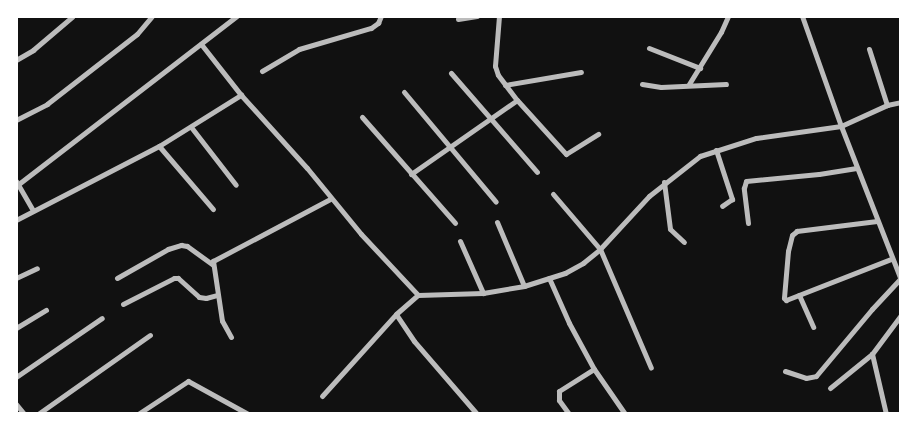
<!DOCTYPE html>
<style>
body{margin:0}
#map{position:relative;width:917px;height:430px;overflow:hidden;background:#111;font-family:"Exo 2",sans-serif}
div>[style]{position:absolute}
.minor>*{height:5px;margin:-2.5px;padding:0 2.5px;transform-origin:2.5px;border-radius:2.5px;background:#bcbcbc}
span{translate:-50% -50%;white-space:nowrap;text-align:center;line-height:1.15;-webkit-text-stroke:4px #fff;paint-order:stroke}
.frame{position:absolute;inset:0;border:18px solid #fff;pointer-events:none}
</style>
<div id="map">
<div class="minor">
<i style="left:499px;top:16px;width:50px;rotate:94.6deg"></i>
<i style="left:495px;top:66px;width:9px;rotate:72deg"></i>
<i style="left:498px;top:75px;width:31px;rotate:53deg"></i>
<i style="left:517px;top:100px;width:73px;rotate:47.8deg"></i>
<i style="left:566px;top:154px;width:38px;rotate:-32deg"></i>
<i style="left:802px;top:16px;width:117px;rotate:70.5deg"></i>
<i style="left:841px;top:126px;width:165px;rotate:68.7deg"></i>
<i style="left:458px;top:19px;width:19px;rotate:-9deg"></i>
<i style="left:201px;top:44px;width:65px;rotate:51.9deg"></i>
<i style="left:241px;top:95px;width:98px;rotate:47.9deg"></i>
<i style="left:307px;top:168px;width:85px;rotate:50.7deg"></i>
<i style="left:361px;top:234px;width:83px;rotate:46.9deg"></i>
<i style="left:649px;top:48px;width:55px;rotate:21.4deg"></i>
<i style="left:869px;top:49px;width:59px;rotate:72.2deg"></i>
<i style="left:16px;top:60px;width:20px;rotate:-30deg"></i>
<i style="left:33px;top:50px;width:52px;rotate:-40.4deg"></i>
<i style="left:262px;top:71px;width:43px;rotate:-30.7deg"></i>
<i style="left:299px;top:49px;width:75px;rotate:-16.3deg"></i>
<i style="left:371px;top:28px;width:9px;rotate:-36deg"></i>
<i style="left:378px;top:23px;width:8px;rotate:-67deg"></i>
<i style="left:451px;top:73px;width:131px;rotate:49deg"></i>
<i style="left:642px;top:84px;width:19px;rotate:9deg"></i>
<i style="left:661px;top:87px;width:65px;rotate:-2.6deg"></i>
<i style="left:689px;top:84px;width:61px;rotate:-58.4deg"></i>
<i style="left:721px;top:32px;width:17px;rotate:-66deg"></i>
<i style="left:505px;top:85px;width:77px;rotate:-9.7deg"></i>
<i style="left:404px;top:92px;width:143px;rotate:50.1deg"></i>
<i style="left:362px;top:117px;width:141px;rotate:48.7deg"></i>
<i style="left:16px;top:120px;width:35px;rotate:-27deg"></i>
<i style="left:47px;top:104px;width:114px;rotate:-37.9deg"></i>
<i style="left:137px;top:34px;width:23px;rotate:-50deg"></i>
<i style="left:191px;top:127px;width:73px;rotate:52.2deg"></i>
<i style="left:159px;top:146px;width:83px;rotate:49.4deg"></i>
<i style="left:716px;top:150px;width:52px;rotate:71.9deg"></i>
<i style="left:732px;top:199px;width:12px;rotate:145deg"></i>
<i style="left:411px;top:174px;width:129px;rotate:-34.9deg"></i>
<i style="left:16px;top:181px;width:34px;rotate:60deg"></i>
<i style="left:664px;top:182px;width:47px;rotate:82.7deg"></i>
<i style="left:670px;top:229px;width:19px;rotate:43deg"></i>
<i style="left:16px;top:186px;width:279px;rotate:-37.6deg"></i>
<i style="left:553px;top:194px;width:72px;rotate:49.5deg"></i>
<i style="left:600px;top:249px;width:129px;rotate:66.8deg"></i>
<i style="left:16px;top:220px;width:161px;rotate:-27.4deg"></i>
<i style="left:159px;top:146px;width:97px;rotate:-31.9deg"></i>
<i style="left:877px;top:221px;width:81px;rotate:172.9deg"></i>
<i style="left:797px;top:231px;width:6px;rotate:141deg"></i>
<i style="left:792px;top:235px;width:16px;rotate:104deg"></i>
<i style="left:788px;top:251px;width:47px;rotate:94.9deg"></i>
<i style="left:784px;top:298px;width:3px;rotate:45deg"></i>
<i style="left:786px;top:300px;width:113px;rotate:-21.3deg"></i>
<i style="left:497px;top:222px;width:69px;rotate:67.1deg"></i>
<i style="left:748px;top:223px;width:35px;rotate:-97deg"></i>
<i style="left:744px;top:188px;width:7px;rotate:-74deg"></i>
<i style="left:746px;top:181px;width:73px;rotate:-5.5deg"></i>
<i style="left:819px;top:174px;width:38px;rotate:-9deg"></i>
<i style="left:460px;top:241px;width:57px;rotate:66.1deg"></i>
<i style="left:16px;top:278px;width:23px;rotate:-25deg"></i>
<i style="left:117px;top:278px;width:59px;rotate:-29.6deg"></i>
<i style="left:168px;top:249px;width:14px;rotate:-17deg"></i>
<i style="left:181px;top:245px;width:6px;rotate:9deg"></i>
<i style="left:187px;top:246px;width:32px;rotate:36deg"></i>
<i style="left:549px;top:278px;width:49px;rotate:66deg"></i>
<i style="left:569px;top:323px;width:52px;rotate:61.5deg"></i>
<i style="left:594px;top:369px;width:55px;rotate:55.4deg"></i>
<i style="left:799px;top:295px;width:35px;rotate:66deg"></i>
<i style="left:123px;top:304px;width:57px;rotate:-27deg"></i>
<i style="left:174px;top:278px;width:4px"></i>
<i style="left:178px;top:278px;width:28px;rotate:42deg"></i>
<i style="left:199px;top:297px;width:7px;rotate:8deg"></i>
<i style="left:206px;top:298px;width:11px;rotate:-15deg"></i>
<i style="left:16px;top:328px;width:35px;rotate:-31deg"></i>
<i style="left:231px;top:337px;width:18px;rotate:-119deg"></i>
<i style="left:222px;top:321px;width:61px;rotate:-98.5deg"></i>
<i style="left:213px;top:261px;width:132px;rotate:-27.9deg"></i>
<i style="left:785px;top:371px;width:22px;rotate:18deg"></i>
<i style="left:806px;top:378px;width:10px;rotate:-11deg"></i>
<i style="left:816px;top:376px;width:87px;rotate:-50.1deg"></i>
<i style="left:872px;top:309px;width:41px;rotate:-47deg"></i>
<i style="left:16px;top:377px;width:104px;rotate:-34.5deg"></i>
<i style="left:830px;top:388px;width:54px;rotate:-39deg"></i>
<i style="left:322px;top:396px;width:110px;rotate:-47.9deg"></i>
<i style="left:16px;top:404px;width:13px;rotate:51deg"></i>
<i style="left:38px;top:414px;width:137px;rotate:-35.2deg"></i>
<i style="left:138px;top:414px;width:60px;rotate:-33.4deg"></i>
<i style="left:188px;top:381px;width:68px;rotate:28.8deg"></i>
<i style="left:477px;top:414px;width:96px;rotate:-130.8deg"></i>
<i style="left:414px;top:341px;width:32px;rotate:-124deg"></i>
<i style="left:396px;top:314px;width:29px;rotate:-41deg"></i>
<i style="left:418px;top:295px;width:65px;rotate:-1.8deg"></i>
<i style="left:483px;top:293px;width:42px;rotate:-9.7deg"></i>
<i style="left:524px;top:286px;width:43px;rotate:-17.6deg"></i>
<i style="left:565px;top:273px;width:21px;rotate:-29deg"></i>
<i style="left:583px;top:263px;width:22px;rotate:-39deg"></i>
<i style="left:600px;top:249px;width:72px;rotate:-47.2deg"></i>
<i style="left:649px;top:196px;width:65px;rotate:-38.1deg"></i>
<i style="left:700px;top:156px;width:59px;rotate:-17.8deg"></i>
<i style="left:756px;top:138px;width:86px;rotate:-8deg"></i>
<i style="left:841px;top:126px;width:51px;rotate:-24.5deg"></i>
<i style="left:887px;top:105px;width:14px;rotate:-12deg"></i>
<i style="left:569px;top:414px;width:17px;rotate:-126deg"></i>
<i style="left:559px;top:400px;width:9px;rotate:-90deg"></i>
<i style="left:559px;top:391px;width:41px;rotate:-32.2deg"></i>
<i style="left:886px;top:414px;width:62px;rotate:-103.1deg"></i>
<i style="left:872px;top:354px;width:49px;rotate:-53.4deg"></i>
</div>
<div class="frame"></div>
</div>
